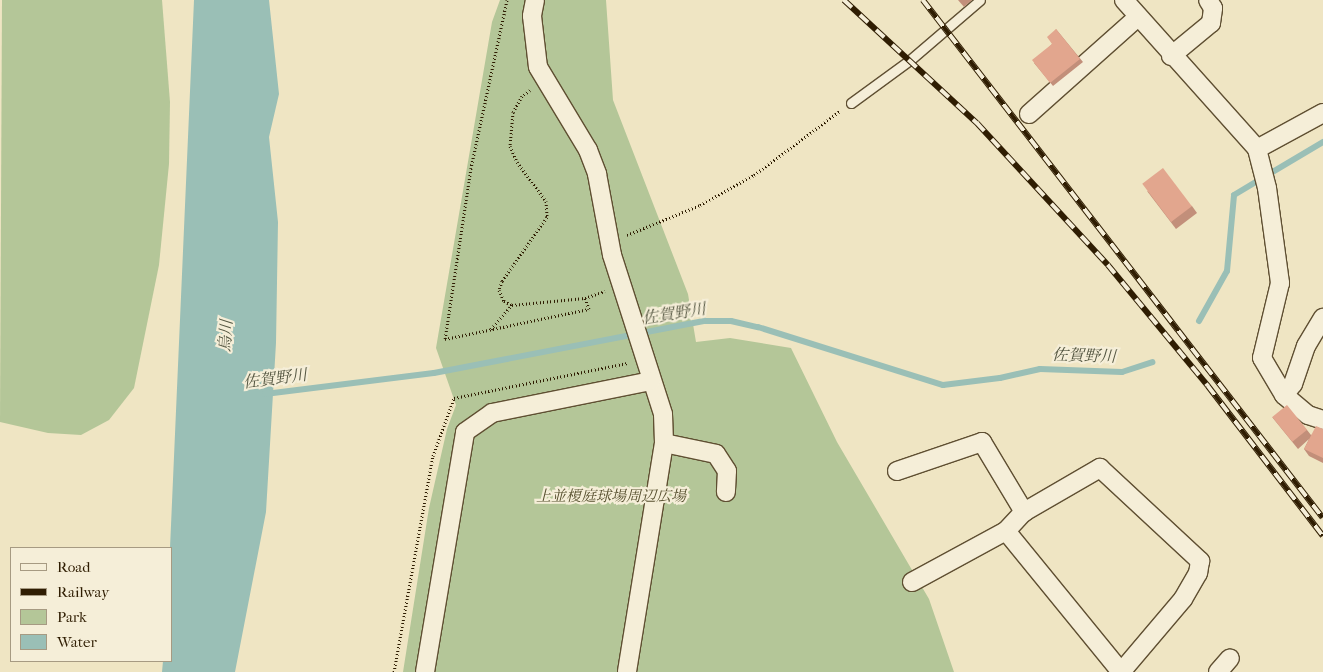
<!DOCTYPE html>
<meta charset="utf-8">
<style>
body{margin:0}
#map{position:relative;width:1323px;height:672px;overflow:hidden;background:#efe5c3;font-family:"IM FELL French Canon","Noto Serif JP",serif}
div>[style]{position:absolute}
.green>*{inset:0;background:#b4c698}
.water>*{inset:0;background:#9abfb6}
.stream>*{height:6px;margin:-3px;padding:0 3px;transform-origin:3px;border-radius:3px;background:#9abfb6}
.path>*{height:3px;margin-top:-1.5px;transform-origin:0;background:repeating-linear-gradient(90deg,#2f1d02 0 1px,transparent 0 3.5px)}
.roads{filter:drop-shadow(1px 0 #5f4f32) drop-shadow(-1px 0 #5f4f32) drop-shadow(0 1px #5f4f32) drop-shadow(0 -1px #5f4f32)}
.lane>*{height:9px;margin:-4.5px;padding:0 4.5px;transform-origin:4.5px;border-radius:4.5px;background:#f5eed8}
.street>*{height:18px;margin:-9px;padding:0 9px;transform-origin:9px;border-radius:9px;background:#f5eed8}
.rail>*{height:5.5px;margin-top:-2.75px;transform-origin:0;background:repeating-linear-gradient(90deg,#f5eed8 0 11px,#2f1d02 0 22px);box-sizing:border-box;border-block:1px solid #2f1d02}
.wall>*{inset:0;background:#c28f7a}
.building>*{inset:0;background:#e2a68e;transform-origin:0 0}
span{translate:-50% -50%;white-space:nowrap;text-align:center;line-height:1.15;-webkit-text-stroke:4.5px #f5eed8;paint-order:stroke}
.park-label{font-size:15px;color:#57502f;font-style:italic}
.water-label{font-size:16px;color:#545641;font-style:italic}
.legend{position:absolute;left:10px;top:547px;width:162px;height:115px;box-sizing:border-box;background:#f5eed8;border:1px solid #a69a82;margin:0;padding:6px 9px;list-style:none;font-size:15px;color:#2f1d02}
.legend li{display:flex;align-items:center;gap:10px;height:25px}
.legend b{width:25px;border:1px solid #a69a82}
</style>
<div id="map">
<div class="green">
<i style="clip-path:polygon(2px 0,162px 0,170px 102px,169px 164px,159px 265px,134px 388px,109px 420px,81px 435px,48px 433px,0 422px)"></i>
<i style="clip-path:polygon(500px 0,606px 0,613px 100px,688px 294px,696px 342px,730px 338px,791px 348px,837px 442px,929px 599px,954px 672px,403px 672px,429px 508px,447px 429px,456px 405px,436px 348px,492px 22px)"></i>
</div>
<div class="water">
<i style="clip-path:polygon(194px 0,269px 0,279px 94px,269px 137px,278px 222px,276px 343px,266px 512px,235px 672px,162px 672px,163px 661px,171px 661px,170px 548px)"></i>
</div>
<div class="stream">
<i style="left:1199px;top:321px;width:57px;rotate:-60.8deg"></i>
<i style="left:1227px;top:271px;width:76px;rotate:-84.7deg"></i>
<i style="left:1234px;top:195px;width:104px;rotate:-30.8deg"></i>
<i style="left:265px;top:394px;width:170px;rotate:-7.1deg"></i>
<i style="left:434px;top:373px;width:276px;rotate:-10.9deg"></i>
<i style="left:705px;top:321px;width:26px"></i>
<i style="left:731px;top:321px;width:28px;rotate:13deg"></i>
<i style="left:758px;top:327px;width:194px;rotate:17.4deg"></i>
<i style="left:943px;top:385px;width:57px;rotate:-7deg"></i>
<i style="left:1000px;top:378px;width:41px;rotate:-12.7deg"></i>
<i style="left:1040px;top:369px;width:82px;rotate:2.1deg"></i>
<i style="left:1122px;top:372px;width:32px;rotate:-18deg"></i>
</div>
<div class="path">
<i style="left:507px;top:0;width:172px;rotate:102.1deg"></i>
<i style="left:471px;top:168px;width:173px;rotate:98.6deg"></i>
<i style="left:445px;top:339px;width:147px;rotate:-11.8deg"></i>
<i style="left:589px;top:309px;width:12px;rotate:-110deg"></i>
<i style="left:530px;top:90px;width:10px;rotate:143deg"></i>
<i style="left:522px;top:96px;width:18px;rotate:119deg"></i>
<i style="left:513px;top:112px;width:34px;rotate:95deg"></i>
<i style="left:510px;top:146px;width:17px;rotate:66deg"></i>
<i style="left:517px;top:162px;width:49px;rotate:53.4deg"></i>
<i style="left:546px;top:201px;width:16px;rotate:86deg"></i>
<i style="left:547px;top:217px;width:78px;rotate:125.1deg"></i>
<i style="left:502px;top:281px;width:9px;rotate:108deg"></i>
<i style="left:499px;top:290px;width:12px;rotate:66deg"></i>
<i style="left:504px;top:301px;width:9px;rotate:27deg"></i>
<i style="left:512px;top:305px;width:73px;rotate:-5.5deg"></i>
<i style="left:585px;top:298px;width:21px;rotate:-19deg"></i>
<i style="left:627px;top:235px;width:79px;rotate:-22.3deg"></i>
<i style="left:700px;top:205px;width:62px;rotate:-29.1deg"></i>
<i style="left:754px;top:175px;width:107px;rotate:-36.7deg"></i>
<i style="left:491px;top:329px;width:32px;rotate:-49deg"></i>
<i style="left:394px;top:672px;width:219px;rotate:-79.8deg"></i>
<i style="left:433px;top:456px;width:62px;rotate:-70.1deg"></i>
<i style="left:454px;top:398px;width:177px;rotate:-11.4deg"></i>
</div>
<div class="roads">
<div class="lane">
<i style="left:851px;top:103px;width:73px;rotate:-36.1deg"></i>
<i style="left:910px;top:60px;width:92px;rotate:-40.6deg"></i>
</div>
<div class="street">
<i style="left:535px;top:0;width:16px;rotate:101deg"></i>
<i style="left:532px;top:16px;width:51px;rotate:83.3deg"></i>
<i style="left:538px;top:67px;width:97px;rotate:58.9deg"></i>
<i style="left:588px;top:150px;width:26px;rotate:69deg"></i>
<i style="left:597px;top:174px;width:82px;rotate:79.5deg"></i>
<i style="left:612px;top:255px;width:167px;rotate:72.2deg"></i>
<i style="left:663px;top:414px;width:29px;rotate:88deg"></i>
<i style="left:664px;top:443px;width:232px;rotate:99.2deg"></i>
<i style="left:1124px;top:0;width:200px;rotate:48.2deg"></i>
<i style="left:1171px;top:56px;width:52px;rotate:-39.5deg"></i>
<i style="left:1211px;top:23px;width:15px;rotate:-82deg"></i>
<i style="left:1213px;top:8px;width:9px;rotate:-122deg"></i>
<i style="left:1323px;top:113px;width:75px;rotate:151.4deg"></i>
<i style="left:1257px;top:149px;width:40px;rotate:75.6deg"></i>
<i style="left:1267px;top:188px;width:96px;rotate:82.2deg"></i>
<i style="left:1280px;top:283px;width:77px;rotate:103.5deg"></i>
<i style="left:1262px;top:358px;width:43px;rotate:59.3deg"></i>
<i style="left:1284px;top:395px;width:31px;rotate:40deg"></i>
<i style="left:1308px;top:415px;width:16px;rotate:18deg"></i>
<i style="left:1029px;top:114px;width:146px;rotate:-41.7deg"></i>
<i style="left:1284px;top:395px;width:14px;rotate:-51deg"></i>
<i style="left:1293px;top:384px;width:40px;rotate:-71.1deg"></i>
<i style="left:1306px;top:346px;width:33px;rotate:-59deg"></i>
<i style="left:664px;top:443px;width:53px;rotate:11.9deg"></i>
<i style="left:716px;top:454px;width:20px;rotate:57deg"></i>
<i style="left:727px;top:471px;width:21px;rotate:93deg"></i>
<i style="left:897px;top:471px;width:90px;rotate:-18.8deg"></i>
<i style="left:982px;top:442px;width:82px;rotate:59deg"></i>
<i style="left:1006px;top:531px;width:182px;rotate:50.8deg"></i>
<i style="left:912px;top:582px;width:107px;rotate:-28.5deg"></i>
<i style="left:1006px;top:531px;width:26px;rotate:-47deg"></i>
<i style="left:1024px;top:512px;width:88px;rotate:-30.1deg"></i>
<i style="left:1100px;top:468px;width:137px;rotate:42.9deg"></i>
<i style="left:1200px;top:561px;width:12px;rotate:99deg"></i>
<i style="left:1198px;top:573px;width:30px;rotate:120deg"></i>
<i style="left:1183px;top:599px;width:96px;rotate:130.3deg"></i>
<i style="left:425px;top:672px;width:243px;rotate:-80.5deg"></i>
<i style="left:465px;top:432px;width:33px;rotate:-35deg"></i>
<i style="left:492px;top:413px;width:162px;rotate:-11.4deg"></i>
<i style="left:1218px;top:672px;width:18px;rotate:-49deg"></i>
</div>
</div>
<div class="rail">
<i style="left:844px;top:0;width:181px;rotate:42.8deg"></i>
<i style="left:977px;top:123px;width:193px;rotate:47.3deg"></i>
<i style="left:1108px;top:265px;width:157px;rotate:50.4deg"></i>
<i style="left:1208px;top:386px;width:189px;rotate:52.5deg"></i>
<i style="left:923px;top:0;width:654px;rotate:52.32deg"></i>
</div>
<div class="wall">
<i style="clip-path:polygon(958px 0,972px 0,964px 7px)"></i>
<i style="clip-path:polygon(1056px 29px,1083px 62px,1053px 86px,1034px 63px,1052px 44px)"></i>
<i style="clip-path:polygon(1147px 191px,1192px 206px,1197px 213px,1176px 229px)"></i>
<i style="clip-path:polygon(1272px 417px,1307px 430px,1311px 435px,1323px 429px,1323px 463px,1309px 456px,1304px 449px,1309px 439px,1298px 449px)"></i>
</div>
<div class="building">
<i style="clip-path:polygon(1056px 29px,1080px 59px,1050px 83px,1032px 60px,1052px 44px,1047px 37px)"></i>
<i style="left:1163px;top:168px;width:48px;height:26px;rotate:53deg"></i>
<i style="left:1287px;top:405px;width:32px;height:19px;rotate:51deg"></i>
<i style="clip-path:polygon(1316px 426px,1323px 429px,1323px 458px,1304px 449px)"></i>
</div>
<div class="park-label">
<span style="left:611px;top:497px">上並榎庭球場周辺広場</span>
</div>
<div class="water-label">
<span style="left:674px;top:314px;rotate:-9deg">佐賀野川</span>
<span style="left:226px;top:336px;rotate:-86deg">烏川</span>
<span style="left:1084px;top:356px;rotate:2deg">佐賀野川</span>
<span style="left:275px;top:379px;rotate:-7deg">佐賀野川</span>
</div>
<ul class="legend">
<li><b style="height:6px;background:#f5eed8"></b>Road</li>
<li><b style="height:6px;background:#2f1d02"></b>Railway</li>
<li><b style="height:14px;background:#b4c698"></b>Park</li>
<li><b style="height:14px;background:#9abfb6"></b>Water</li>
</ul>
</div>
